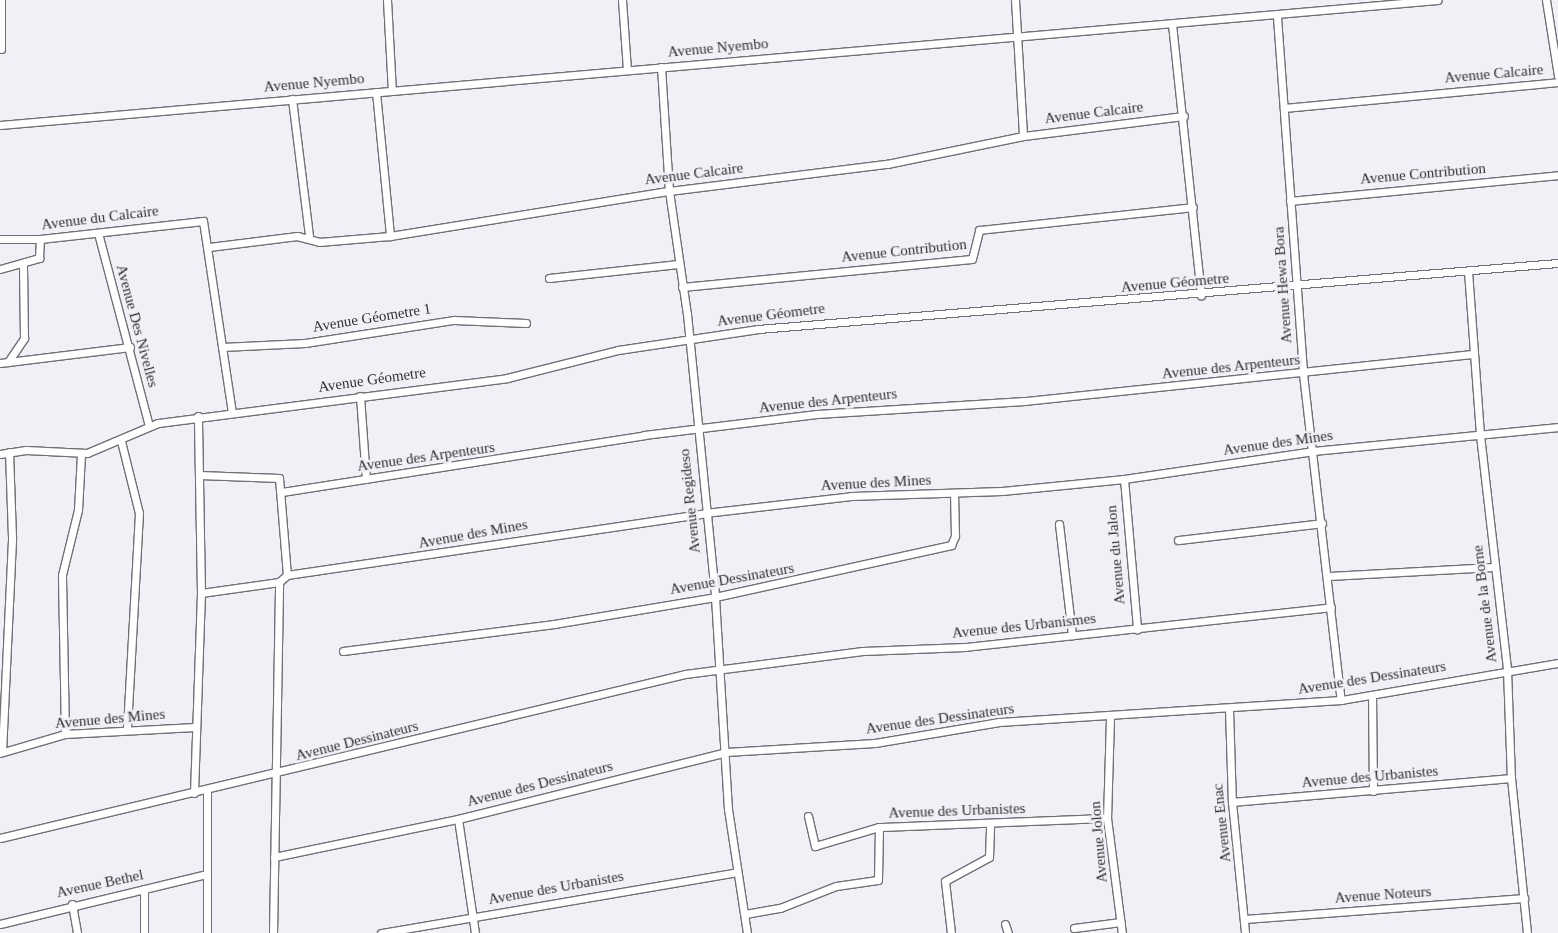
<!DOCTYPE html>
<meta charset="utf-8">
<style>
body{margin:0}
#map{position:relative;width:1558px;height:933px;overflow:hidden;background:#f2f0f7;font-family:Georgia,serif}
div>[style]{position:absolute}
.roads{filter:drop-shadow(1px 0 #717076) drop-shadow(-1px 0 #717076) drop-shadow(0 1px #717076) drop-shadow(0 -1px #717076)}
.minor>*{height:7px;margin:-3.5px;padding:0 3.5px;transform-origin:3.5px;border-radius:3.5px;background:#fff}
span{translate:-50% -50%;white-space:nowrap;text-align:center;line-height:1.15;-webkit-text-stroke:5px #f2f0f7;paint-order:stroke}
.street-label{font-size:15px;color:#313033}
</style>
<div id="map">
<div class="roads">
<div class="minor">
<i style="left:387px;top:0;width:91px;rotate:86.9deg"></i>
<i style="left:622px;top:0;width:70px;rotate:85.9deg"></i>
<i style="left:1015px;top:0;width:136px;rotate:86.6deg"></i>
<i style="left:1546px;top:0;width:77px;rotate:81deg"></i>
<i style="left:1277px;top:17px;width:358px;rotate:85.8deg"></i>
<i style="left:1303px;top:374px;width:328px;rotate:83.4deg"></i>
<i style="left:1172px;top:24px;width:273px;rotate:83.9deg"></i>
<i style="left:1px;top:49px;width:49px;rotate:-90deg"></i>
<i style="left:661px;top:67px;width:124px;rotate:86.3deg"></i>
<i style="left:669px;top:191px;width:124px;rotate:81.7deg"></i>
<i style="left:687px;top:314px;width:284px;rotate:84.3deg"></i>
<i style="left:715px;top:597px;width:212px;rotate:86.5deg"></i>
<i style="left:728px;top:809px;width:125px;rotate:81.3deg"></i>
<i style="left:376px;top:92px;width:145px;rotate:84.4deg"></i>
<i style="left:292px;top:99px;width:138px;rotate:82.9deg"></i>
<i style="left:1284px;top:108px;width:275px;rotate:-5.4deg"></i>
<i style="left:0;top:125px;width:1443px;rotate:-4.97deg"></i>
<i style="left:1290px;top:201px;width:269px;rotate:-5.5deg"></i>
<i style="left:98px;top:233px;width:200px;rotate:75.2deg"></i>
<i style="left:0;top:239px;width:40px"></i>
<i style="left:40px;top:239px;width:164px;rotate:-6.3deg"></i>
<i style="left:203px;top:221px;width:194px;rotate:81.4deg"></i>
<i style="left:209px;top:247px;width:89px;rotate:-7.1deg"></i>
<i style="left:297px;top:236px;width:23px;rotate:15deg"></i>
<i style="left:319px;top:242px;width:71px;rotate:-4.8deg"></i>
<i style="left:390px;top:236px;width:283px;rotate:-9.2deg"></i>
<i style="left:669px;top:191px;width:220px;rotate:-7.1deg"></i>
<i style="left:887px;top:164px;width:139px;rotate:-11.6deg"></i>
<i style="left:1023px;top:136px;width:162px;rotate:-7.1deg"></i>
<i style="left:0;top:269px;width:41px;rotate:-15.8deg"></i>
<i style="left:39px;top:258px;width:19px;rotate:-87deg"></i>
<i style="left:1468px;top:271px;width:164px;rotate:85.8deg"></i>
<i style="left:1480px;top:435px;width:237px;rotate:83.4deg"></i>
<i style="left:1507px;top:670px;width:108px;rotate:87.9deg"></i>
<i style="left:1511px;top:778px;width:156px;rotate:84.1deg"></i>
<i style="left:549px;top:278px;width:130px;rotate:-6.2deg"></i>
<i style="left:682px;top:287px;width:291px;rotate:-5.5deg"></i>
<i style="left:972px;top:259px;width:30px;rotate:-76deg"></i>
<i style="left:979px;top:230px;width:215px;rotate:-6.1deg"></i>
<i style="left:222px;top:347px;width:83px;rotate:-2.8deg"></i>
<i style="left:305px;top:343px;width:151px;rotate:-8.8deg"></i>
<i style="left:454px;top:320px;width:72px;rotate:2.4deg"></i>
<i style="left:8px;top:362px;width:29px;rotate:-56deg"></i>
<i style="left:24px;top:338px;width:74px;rotate:-90.8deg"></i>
<i style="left:0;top:363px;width:131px;rotate:-7deg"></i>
<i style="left:360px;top:396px;width:83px;rotate:85.9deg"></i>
<i style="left:121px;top:441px;width:74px;rotate:76deg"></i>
<i style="left:139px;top:513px;width:215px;rotate:93.2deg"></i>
<i style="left:0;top:454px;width:26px;rotate:-9deg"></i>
<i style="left:26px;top:450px;width:61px;rotate:2.8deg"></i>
<i style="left:87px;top:453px;width:77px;rotate:-22.9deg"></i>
<i style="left:158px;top:423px;width:352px;rotate:-7.3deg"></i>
<i style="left:507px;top:378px;width:114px;rotate:-14.2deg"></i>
<i style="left:618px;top:350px;width:142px;rotate:-8.5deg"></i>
<i style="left:758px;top:329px;width:803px;rotate:-4.72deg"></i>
<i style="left:199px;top:475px;width:80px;rotate:2.1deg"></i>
<i style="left:279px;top:478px;width:97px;rotate:85.3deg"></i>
<i style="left:1124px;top:479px;width:151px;rotate:85deg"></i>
<i style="left:282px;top:492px;width:366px;rotate:-8.9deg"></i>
<i style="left:644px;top:435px;width:174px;rotate:-6.9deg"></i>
<i style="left:817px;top:414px;width:208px;rotate:-3.6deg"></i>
<i style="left:1025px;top:401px;width:451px;rotate:-6deg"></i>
<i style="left:1059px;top:524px;width:112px;rotate:83.3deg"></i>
<i style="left:1178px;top:540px;width:145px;rotate:-6.7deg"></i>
<i style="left:1328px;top:576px;width:166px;rotate:-3.1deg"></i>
<i style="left:201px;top:593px;width:79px;rotate:-8deg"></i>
<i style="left:279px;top:582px;width:11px;rotate:-41deg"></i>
<i style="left:287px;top:575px;width:423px;rotate:-8.4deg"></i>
<i style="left:705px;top:513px;width:147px;rotate:-6.6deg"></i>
<i style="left:851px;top:496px;width:151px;rotate:-1.9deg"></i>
<i style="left:1002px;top:491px;width:123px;rotate:-5.6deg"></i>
<i style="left:1124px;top:479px;width:192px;rotate:-8.4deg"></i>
<i style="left:1314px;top:451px;width:245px;rotate:-5.6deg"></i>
<i style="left:343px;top:651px;width:213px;rotate:-7.3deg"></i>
<i style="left:554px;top:624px;width:163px;rotate:-9.5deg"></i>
<i style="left:715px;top:597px;width:242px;rotate:-12.4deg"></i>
<i style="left:951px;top:545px;width:10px;rotate:-66deg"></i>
<i style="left:955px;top:536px;width:43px;rotate:-91.3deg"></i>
<i style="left:1372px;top:695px;width:96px;rotate:89.4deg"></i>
<i style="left:1229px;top:709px;width:93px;rotate:88.2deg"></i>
<i style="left:1232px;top:802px;width:132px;rotate:84.3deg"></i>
<i style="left:1110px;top:718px;width:100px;rotate:91.7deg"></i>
<i style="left:1107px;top:818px;width:116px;rotate:82.6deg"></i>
<i style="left:65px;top:734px;width:159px;rotate:-91.1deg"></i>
<i style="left:62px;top:575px;width:67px;rotate:-76.2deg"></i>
<i style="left:78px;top:510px;width:56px;rotate:-86.9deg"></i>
<i style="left:2px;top:752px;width:215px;rotate:-87.3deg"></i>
<i style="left:12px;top:537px;width:85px;rotate:-92deg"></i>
<i style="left:0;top:753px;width:68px;rotate:-16.3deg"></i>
<i style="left:65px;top:734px;width:130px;rotate:-3.1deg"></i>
<i style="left:194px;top:793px;width:200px;rotate:-88deg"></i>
<i style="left:201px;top:593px;width:177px;rotate:-91deg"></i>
<i style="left:1232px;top:802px;width:280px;rotate:-4.9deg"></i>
<i style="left:808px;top:816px;width:31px;rotate:77deg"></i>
<i style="left:815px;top:846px;width:67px;rotate:-16.5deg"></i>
<i style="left:458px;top:819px;width:115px;rotate:81.5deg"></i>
<i style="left:0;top:838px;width:704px;rotate:-13.46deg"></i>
<i style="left:685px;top:674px;width:179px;rotate:-7.4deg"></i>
<i style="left:863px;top:651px;width:102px;rotate:-2.2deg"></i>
<i style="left:965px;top:647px;width:368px;rotate:-6.2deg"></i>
<i style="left:274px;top:857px;width:188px;rotate:-11.7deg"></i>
<i style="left:458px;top:819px;width:276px;rotate:-14deg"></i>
<i style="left:726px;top:752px;width:149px;rotate:-3.5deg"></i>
<i style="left:875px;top:743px;width:126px;rotate:-9.6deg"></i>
<i style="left:999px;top:722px;width:343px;rotate:-3.7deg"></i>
<i style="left:1341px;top:700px;width:220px;rotate:-9.7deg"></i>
<i style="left:72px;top:904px;width:29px;rotate:80deg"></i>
<i style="left:745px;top:914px;width:36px;rotate:-10deg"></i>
<i style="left:780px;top:908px;width:60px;rotate:-21.4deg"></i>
<i style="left:836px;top:886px;width:42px;rotate:-8.1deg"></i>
<i style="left:878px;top:880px;width:53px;rotate:-88.9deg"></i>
<i style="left:879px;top:827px;width:228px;rotate:-2.3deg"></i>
<i style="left:1245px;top:919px;width:280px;rotate:-4.3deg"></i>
<i style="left:0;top:924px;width:213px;rotate:-13.6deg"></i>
<i style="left:1005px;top:924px;width:9px;rotate:72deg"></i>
<i style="left:1074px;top:928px;width:47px;rotate:-7.3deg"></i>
<i style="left:144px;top:933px;width:44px;rotate:-90deg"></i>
<i style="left:207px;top:933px;width:143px;rotate:-90deg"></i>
<i style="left:273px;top:933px;width:351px;rotate:-89deg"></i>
<i style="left:381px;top:933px;width:361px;rotate:-9.7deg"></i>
<i style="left:951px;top:933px;width:52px;rotate:-96.6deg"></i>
<i style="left:945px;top:881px;width:50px;rotate:-28.6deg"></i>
<i style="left:989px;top:857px;width:34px;rotate:-88deg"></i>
</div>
</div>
<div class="street-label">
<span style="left:718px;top:48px;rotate:-5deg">Avenue Nyembo</span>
<span style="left:1494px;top:74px;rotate:-5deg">Avenue Calcaire</span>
<span style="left:314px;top:83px;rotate:-5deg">Avenue Nyembo</span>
<span style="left:1094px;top:113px;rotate:-7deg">Avenue Calcaire</span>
<span style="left:694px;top:174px;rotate:-7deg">Avenue Calcaire</span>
<span style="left:1423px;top:174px;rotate:-5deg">Avenue Contribution</span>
<span style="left:100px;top:218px;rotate:-7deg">Avenue du Calcaire</span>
<span style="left:904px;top:251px;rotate:-6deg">Avenue Contribution</span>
<span style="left:1175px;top:283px;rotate:-5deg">Avenue Géometre</span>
<span style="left:1283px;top:285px;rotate:-94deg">Avenue Hewa Bora</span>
<span style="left:771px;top:315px;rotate:-7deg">Avenue Géometre</span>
<span style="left:372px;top:318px;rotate:-9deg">Avenue Géometre 1</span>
<span style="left:137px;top:326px;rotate:75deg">Avenue Des Nivelles</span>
<span style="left:1231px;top:367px;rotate:-6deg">Avenue des Arpenteurs</span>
<span style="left:372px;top:380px;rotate:-8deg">Avenue Géometre</span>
<span style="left:828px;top:401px;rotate:-6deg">Avenue des Arpenteurs</span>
<span style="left:1278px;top:443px;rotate:-8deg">Avenue des Mines</span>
<span style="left:426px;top:457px;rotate:-8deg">Avenue des Arpenteurs</span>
<span style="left:876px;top:483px;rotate:-3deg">Avenue des Mines</span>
<span style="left:690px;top:501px;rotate:-96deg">Avenue Regideso</span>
<span style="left:473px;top:534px;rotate:-10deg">Avenue des Mines</span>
<span style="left:1116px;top:555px;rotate:-95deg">Avenue du Jalon</span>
<span style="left:732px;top:579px;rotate:-10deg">Avenue Dessinateurs</span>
<span style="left:1485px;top:604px;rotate:-97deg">Avenue de la Borne</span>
<span style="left:1024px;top:626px;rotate:-6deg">Avenue des Urbanismes</span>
<span style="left:1372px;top:678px;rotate:-9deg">Avenue des Dessinateurs</span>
<span style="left:110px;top:719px;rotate:-5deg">Avenue des Mines</span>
<span style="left:940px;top:719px;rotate:-8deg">Avenue des Dessinateurs</span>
<span style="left:357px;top:741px;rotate:-14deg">Avenue Dessinateurs</span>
<span style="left:1370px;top:777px;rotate:-5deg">Avenue des Urbanistes</span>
<span style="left:540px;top:784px;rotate:-14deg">Avenue des Dessinateurs</span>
<span style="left:957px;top:811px;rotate:-2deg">Avenue des Urbanistes</span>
<span style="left:1222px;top:823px;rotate:-96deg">Avenue Enac</span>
<span style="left:1099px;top:842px;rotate:-95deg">Avenue Jolon</span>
<span style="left:100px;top:884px;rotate:-12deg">Avenue Bethel</span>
<span style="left:556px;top:888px;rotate:-10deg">Avenue des Urbanistes</span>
<span style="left:1383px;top:895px;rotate:-4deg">Avenue Noteurs</span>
</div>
</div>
